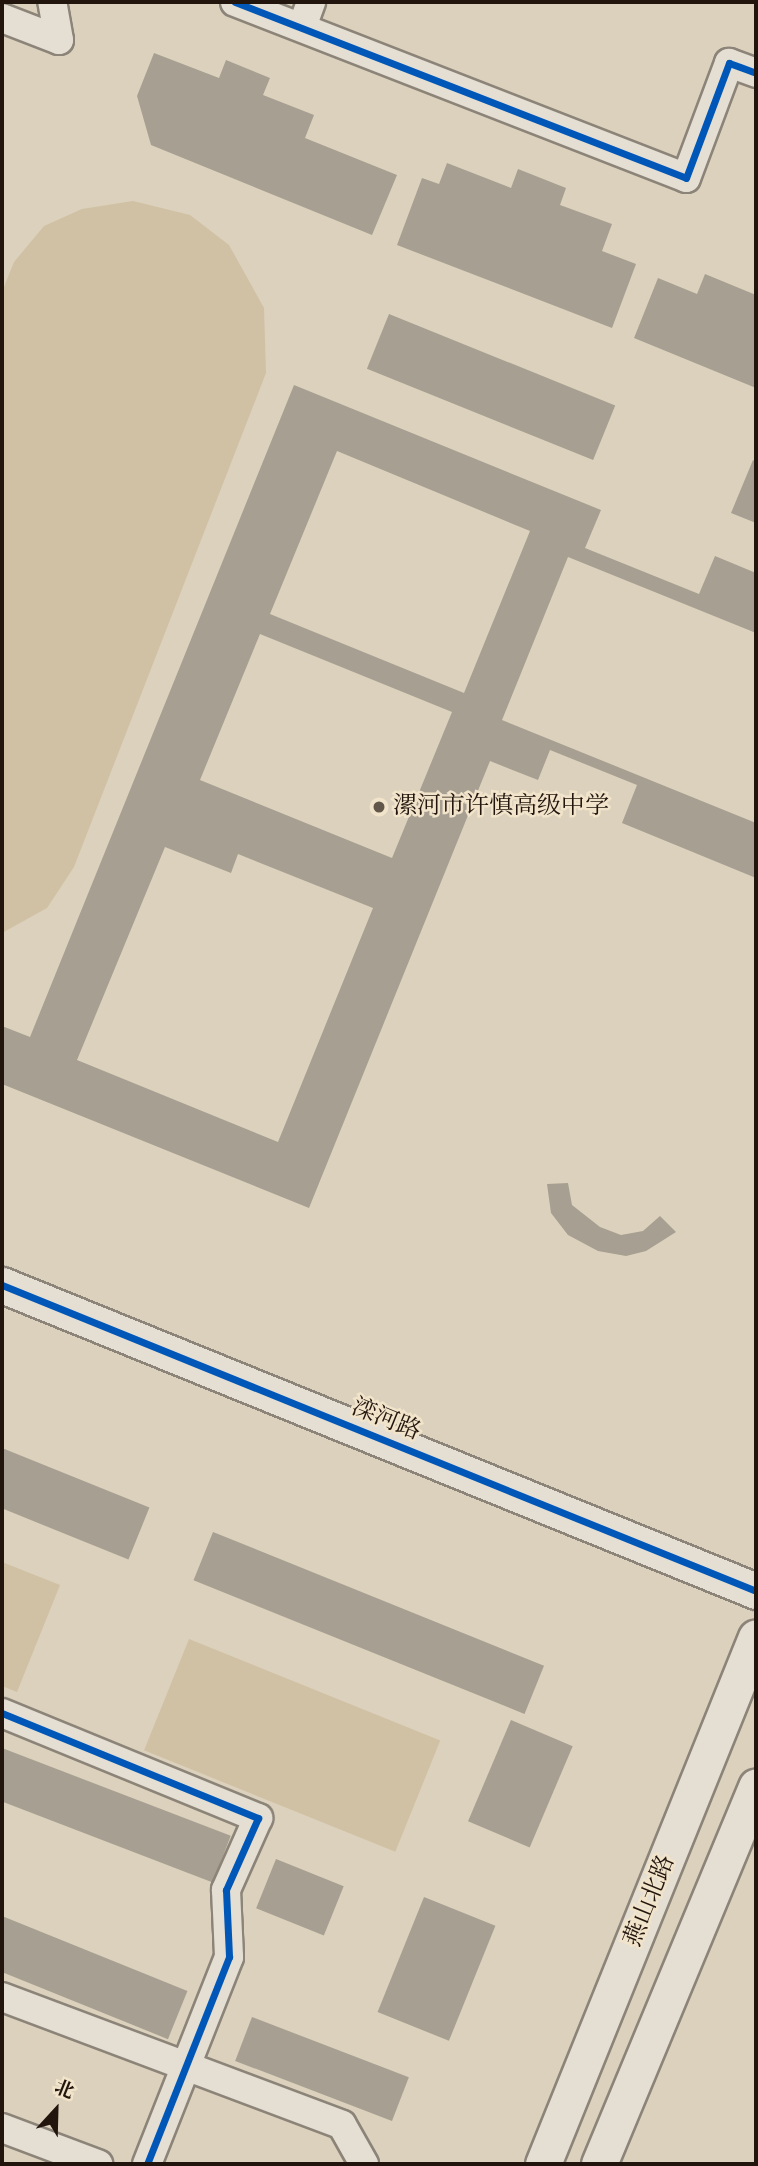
<!DOCTYPE html>
<meta charset="utf-8">
<style>
body{margin:0}
#map{position:relative;width:758px;height:2166px;overflow:hidden;background:#dcd1bc;font-family:"IM FELL DW Pica","Noto Serif SC",serif}
div>[style]{position:absolute}
.green>*{inset:0;background:#d0c1a5;transform-origin:0 0}
.building>*{inset:0;background:#a79f91;transform-origin:0 0}
.roads{filter:drop-shadow(2px 0 #8c8478) drop-shadow(-2px 0 #8c8478) drop-shadow(0 2px #8c8478) drop-shadow(0 -2px #8c8478)}
.minor>*{height:28px;margin:-14px;padding:0 14px;transform-origin:14px;border-radius:14px;background:#e4ded3}
.tertiary>*{height:35px;margin:-17.5px;padding:0 17.5px;transform-origin:17.5px;border-radius:17.5px;background:#e4ded3}
.cycleway>*{height:7px;margin:-3.5px;padding:0 3.5px;transform-origin:3.5px;border-radius:3.5px;background:#0057b8}
.dots>*{width:19px;height:19px;translate:-50% -50%;box-sizing:border-box;border:4px solid #f1e4cb;border-radius:50%}
span{translate:-50% -50%;white-space:nowrap;text-align:center;line-height:1.15;-webkit-text-stroke:5px #f1e4cb;paint-order:stroke}
.poi-label{font-size:24px;color:#22150d}
.left{translate:0 -50%;text-align:left}
.street-label{font-size:24px;color:#22150d}
.frame{position:absolute;inset:0;border:4px solid #22150d;pointer-events:none}
.north{position:absolute;left:21px;top:2075px;width:70px;height:70px;-webkit-text-stroke:5px #f1e4cb;paint-order:stroke;rotate:22deg;font-size:19px;font-weight:700;line-height:28px;text-align:center;color:#22150d}
.north::after{content:'';display:block;margin:auto;width:24px;height:32px;background:#22150d;clip-path:polygon(50% 0,100% 100%,50% 72%,0 100%)}
</style>
<div id="map">
<div class="green">
<i style="clip-path:polygon(133px 201px,190px 215px,229px 245px,264px 308px,266px 373px,74px 867px,47px 908px,2px 933px,2px 292px,14px 262px,44px 226px,82px 209px)"></i>
<i style="clip-path:polygon(2px 1562px,60px 1585px,17px 1692px,2px 1686px)"></i>
<i style="left:189px;top:1639px;width:271px;height:120px;rotate:22deg"></i>
</div>
<div class="building">
<i style="clip-path:polygon(154px 53px,219px 78px,226px 60px,270px 78px,263px 95px,314px 115px,305px 138px,397px 175px,372px 235px,151px 145px,137px 96px)"></i>
<i style="clip-path:polygon(447px 163px,511px 188px,518px 169px,566px 188px,560px 205px,612px 224px,602px 251px,636px 264px,612px 328px,397px 245px,422px 178px,439px 184px)"></i>
<i style="clip-path:polygon(705px 274px,756px 295px,756px 388px,634px 338px,658px 278px,697px 294px)"></i>
<i style="left:389px;top:314px;width:244px;height:59px;rotate:22deg"></i>
<i style="clip-path:polygon(evenodd,294px 385px,601px 510px,585px 548px,699px 594px,715px 556px,756px 573px,756px 633px,568px 557px,502px 720px,756px 823px,756px 878px,622px 823px,637px 785px,550px 750px,538px 780px,490px 761px,309px 1208px,2px 1084px,2px 1026px,30px 1037px,294px 385px,337px 451px,530px 531px,464px 693px,270px 614px,337px 451px,294px 385px,260px 634px,452px 712px,392px 858px,200px 780px,260px 634px,294px 385px,165px 847px,231px 873px,238px 854px,373px 908px,278px 1142px,77px 1060px,165px 847px)"></i>
<i style="clip-path:polygon(753px 460px,756px 462px,756px 523px,731px 513px)"></i>
<i style="clip-path:polygon(568px 1183px,572px 1205px,600px 1227px,621px 1235px,643px 1231px,660px 1216px,676px 1232px,646px 1251px,626px 1256px,598px 1251px,568px 1235px,551px 1213px,547px 1184px)"></i>
<i style="left:2px;top:1448px;width:159px;height:56px;rotate:22deg"></i>
<i style="left:213px;top:1532px;width:357px;height:52px;rotate:22deg"></i>
<i style="left:511px;top:1720px;width:67px;height:110px;rotate:23deg"></i>
<i style="left:2px;top:1748px;width:245px;height:50px;rotate:21deg"></i>
<i style="left:276px;top:1859px;width:73px;height:53px;rotate:22deg"></i>
<i style="left:424px;top:1897px;width:77px;height:124px;rotate:22deg"></i>
<i style="left:2px;top:1916px;width:200px;height:52px;rotate:22deg"></i>
<i style="left:252px;top:2017px;width:168px;height:47px;rotate:21deg"></i>
</div>
<div class="roads">
<div class="minor">
<i style="left:235px;top:2px;width:484px;rotate:21.3deg"></i>
<i style="left:686px;top:178px;width:123px;rotate:-69.5deg"></i>
<i style="left:729px;top:63px;width:29px;rotate:20deg"></i>
<i style="left:2px;top:18px;width:61px;rotate:21.1deg"></i>
<i style="left:59px;top:40px;width:39px;rotate:-100deg"></i>
<i style="left:302px;top:27px;width:27px;rotate:-70deg"></i>
<i style="left:2px;top:1713px;width:277px;rotate:22.3deg"></i>
<i style="left:258px;top:1818px;width:79px;rotate:114deg"></i>
<i style="left:226px;top:1890px;width:67px;rotate:87.4deg"></i>
<i style="left:229px;top:1957px;width:223px;rotate:111.6deg"></i>
<i style="left:2px;top:1997px;width:363px;rotate:20.6deg"></i>
<i style="left:342px;top:2125px;width:45px;rotate:60.6deg"></i>
<i style="left:2px;top:2128px;width:103px;rotate:20.6deg"></i>
</div>
<div class="tertiary">
<i style="left:2px;top:1285px;width:814px;rotate:22.09deg"></i>
<i style="left:543px;top:2164px;width:568px;rotate:-67.99deg"></i>
<i style="left:599px;top:2164px;width:409px;rotate:-67.4deg"></i>
</div>
</div>
<div class="cycleway">
<i style="left:235px;top:2px;width:484px;rotate:21.3deg"></i>
<i style="left:686px;top:178px;width:123px;rotate:-69.5deg"></i>
<i style="left:729px;top:63px;width:29px;rotate:20deg"></i>
<i style="left:2px;top:1285px;width:814px;rotate:22.09deg"></i>
<i style="left:2px;top:1713px;width:277px;rotate:22.3deg"></i>
<i style="left:258px;top:1818px;width:79px;rotate:114deg"></i>
<i style="left:226px;top:1890px;width:67px;rotate:87.4deg"></i>
<i style="left:229px;top:1957px;width:223px;rotate:111.6deg"></i>
</div>
<div class="dots">
<i style="left:379px;top:807px;background:#63574a"></i>
</div>
<div class="poi-label">
<span class="left" style="left:393px;top:807px">漯河市许慎高级中学</span>
</div>
<div class="street-label">
<span style="left:386px;top:1420px;rotate:22deg">滦河路</span>
<span style="left:650px;top:1901px;rotate:-68deg">燕山北路</span>
</div>
<div class="frame"></div>
<div class="north">北</div>
</div>
